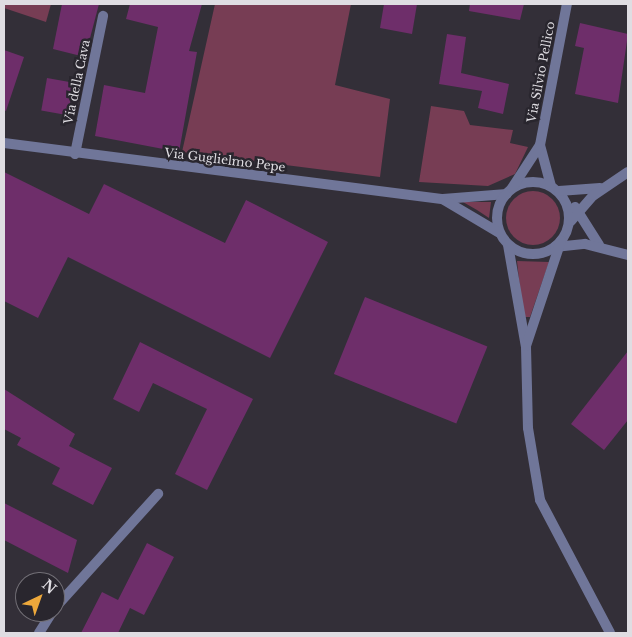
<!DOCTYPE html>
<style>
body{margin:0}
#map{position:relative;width:632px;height:637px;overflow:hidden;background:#332f38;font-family:"Libre Baskerville",serif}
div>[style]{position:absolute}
.green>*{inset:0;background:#773d54}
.round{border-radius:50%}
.building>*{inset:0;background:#6e2e6a;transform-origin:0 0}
.minor>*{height:10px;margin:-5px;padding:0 5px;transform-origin:5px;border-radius:5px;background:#707699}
.minor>.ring{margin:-5px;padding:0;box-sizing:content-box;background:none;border:10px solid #707699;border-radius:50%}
span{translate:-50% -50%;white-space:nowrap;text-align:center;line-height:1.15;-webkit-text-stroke:5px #29262e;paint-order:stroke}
.street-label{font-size:12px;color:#dfdde2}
.frame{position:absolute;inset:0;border:5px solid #dfdde2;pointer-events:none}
.north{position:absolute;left:15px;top:572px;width:50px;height:50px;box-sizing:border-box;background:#29262e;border:1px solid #726f76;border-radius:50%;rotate:42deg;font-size:14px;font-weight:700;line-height:20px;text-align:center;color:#dfdde2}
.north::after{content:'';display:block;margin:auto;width:18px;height:22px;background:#eda83b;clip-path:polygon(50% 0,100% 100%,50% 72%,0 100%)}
</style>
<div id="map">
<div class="green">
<i style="clip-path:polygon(4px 4px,51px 4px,46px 22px,4px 8px)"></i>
<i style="clip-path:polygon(215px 4px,351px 4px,335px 85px,390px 99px,380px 177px,182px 152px)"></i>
<i style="clip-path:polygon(431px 106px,464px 111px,470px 125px,513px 130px,510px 143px,528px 147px,515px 174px,488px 186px,419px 182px)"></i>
<i class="round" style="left:506px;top:191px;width:54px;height:54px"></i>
<i style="clip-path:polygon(463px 202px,491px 202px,489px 218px,477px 210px)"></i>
<i style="clip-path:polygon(517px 261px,549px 262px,530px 317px,523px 317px)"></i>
</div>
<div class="building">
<i style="clip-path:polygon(62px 4px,99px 4px,85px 57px,53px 49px)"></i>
<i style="clip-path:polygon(130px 4px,202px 4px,189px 51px,197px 52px,179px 152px,95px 136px,104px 85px,145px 93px,158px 27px,126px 19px)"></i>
<i style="clip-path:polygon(384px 4px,417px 4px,412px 34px,380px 28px)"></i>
<i style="clip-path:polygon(470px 4px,524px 4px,520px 20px,469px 11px)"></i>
<i style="clip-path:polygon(580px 23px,628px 34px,618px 103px,575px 94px,584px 48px,575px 46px)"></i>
<i style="clip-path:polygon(447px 34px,466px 37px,461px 73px,509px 84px,503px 114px,478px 108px,482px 91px,439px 84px)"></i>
<i style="clip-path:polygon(4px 50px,24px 57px,6px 111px,4px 110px)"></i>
<i style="left:47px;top:78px;width:27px;height:33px;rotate:10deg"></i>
<i style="clip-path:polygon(4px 172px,89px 214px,104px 184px,225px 243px,246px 200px,328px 242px,270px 358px,68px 257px,38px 318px,4px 301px)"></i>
<i style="left:365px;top:297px;width:132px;height:83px;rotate:22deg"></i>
<i style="clip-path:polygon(140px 342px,253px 399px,207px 490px,175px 474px,207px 409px,153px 383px,139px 412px,113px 399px)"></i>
<i style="clip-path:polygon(628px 351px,628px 420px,604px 450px,571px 424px)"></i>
<i style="clip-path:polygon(4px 389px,75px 434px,69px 446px,112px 468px,93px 505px,52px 484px,60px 468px,17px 445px,21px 438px,4px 429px)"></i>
<i style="clip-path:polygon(4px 503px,77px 540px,68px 573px,4px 540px)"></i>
<i style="clip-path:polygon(147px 543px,174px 557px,144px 615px,130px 608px,118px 633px,81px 633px,102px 592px,118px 600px)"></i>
</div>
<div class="minor">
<i style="left:4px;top:143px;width:443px;rotate:7.3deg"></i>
<i style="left:443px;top:199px;width:64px;rotate:-4.5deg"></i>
<i style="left:75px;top:154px;width:141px;rotate:-78.5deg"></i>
<i class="ring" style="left:497px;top:182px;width:62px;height:62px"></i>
<i style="left:551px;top:186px;width:42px;rotate:-105deg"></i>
<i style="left:540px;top:145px;width:144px;rotate:-79.2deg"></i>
<i style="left:512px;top:188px;width:51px;rotate:-56.9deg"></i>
<i style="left:559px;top:191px;width:41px;rotate:-4.2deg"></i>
<i style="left:444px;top:200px;width:63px;rotate:30.7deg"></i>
<i style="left:575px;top:207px;width:45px;rotate:57.7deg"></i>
<i style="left:571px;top:221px;width:35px;rotate:-49deg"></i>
<i style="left:594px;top:195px;width:41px;rotate:-34.1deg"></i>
<i style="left:508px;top:245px;width:104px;rotate:80deg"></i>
<i style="left:526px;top:347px;width:81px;rotate:88.6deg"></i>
<i style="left:528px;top:428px;width:73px;rotate:80.5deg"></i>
<i style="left:540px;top:500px;width:150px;rotate:62.2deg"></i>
<i style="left:555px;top:247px;width:30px;rotate:-6deg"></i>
<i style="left:585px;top:244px;width:44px;rotate:14.3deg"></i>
<i style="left:526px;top:346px;width:111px;rotate:-71.6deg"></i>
<i style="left:55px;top:608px;width:154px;rotate:-47.9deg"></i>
<i style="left:39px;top:633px;width:25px;rotate:-58deg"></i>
</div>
<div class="street-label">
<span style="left:541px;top:72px;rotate:-79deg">Via Silvio Pellico</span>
<span style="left:77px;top:82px;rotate:-78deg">Via della Cava</span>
<span style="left:225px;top:160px;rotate:7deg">Via Guglielmo Pepe</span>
</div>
<div class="frame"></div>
<div class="north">N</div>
</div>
